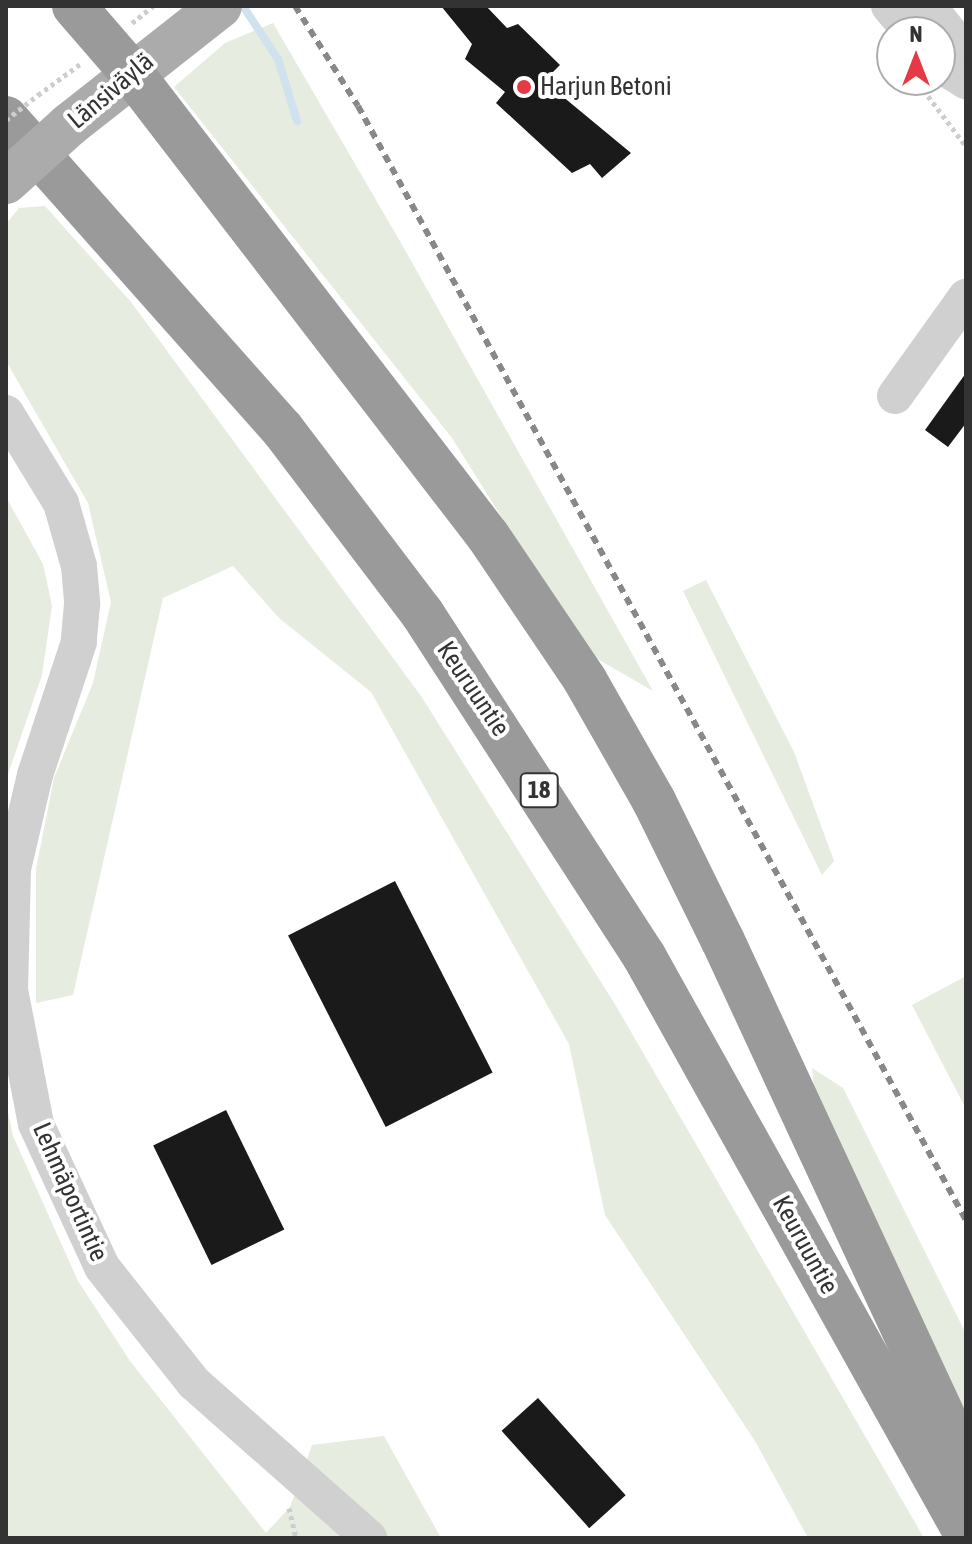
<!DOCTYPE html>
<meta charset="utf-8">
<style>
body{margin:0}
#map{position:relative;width:972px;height:1544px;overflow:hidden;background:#fff;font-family:"Asap Condensed",sans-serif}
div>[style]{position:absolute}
.green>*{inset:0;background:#e6ecdf}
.stream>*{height:8px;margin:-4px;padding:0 4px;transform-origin:4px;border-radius:4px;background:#cfe2ee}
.building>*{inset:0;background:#1a1a1a;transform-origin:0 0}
.path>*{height:5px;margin-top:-2.5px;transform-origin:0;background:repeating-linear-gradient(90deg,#cdcdcd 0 4px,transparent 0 8px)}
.minor>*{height:36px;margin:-18px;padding:0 18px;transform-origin:18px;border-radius:18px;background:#d0d0d0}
.major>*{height:44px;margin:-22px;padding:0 22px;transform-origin:22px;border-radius:22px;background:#ababab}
.highway>*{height:44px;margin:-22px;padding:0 22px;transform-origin:22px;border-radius:22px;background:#9a9a9a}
.rail>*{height:6px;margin-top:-3px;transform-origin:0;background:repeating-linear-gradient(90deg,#888 0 8px,transparent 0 14px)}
.path-bridge>*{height:5px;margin-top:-2.5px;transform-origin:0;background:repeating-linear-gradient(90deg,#cdcdcd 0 4px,transparent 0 8px)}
.major-bridge>*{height:44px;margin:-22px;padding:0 22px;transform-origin:22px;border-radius:22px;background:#ababab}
.dots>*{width:22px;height:22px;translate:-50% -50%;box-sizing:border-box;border:4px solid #fff;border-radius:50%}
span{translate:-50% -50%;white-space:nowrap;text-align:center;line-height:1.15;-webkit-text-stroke:8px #fff;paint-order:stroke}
.shield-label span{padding:2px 6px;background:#fff;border:2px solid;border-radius:6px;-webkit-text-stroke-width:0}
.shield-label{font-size:24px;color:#333;font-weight:700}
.poi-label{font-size:26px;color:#333}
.left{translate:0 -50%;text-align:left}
.street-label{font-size:26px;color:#333}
.frame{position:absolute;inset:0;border:8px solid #333;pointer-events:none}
.north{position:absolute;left:876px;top:16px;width:80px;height:80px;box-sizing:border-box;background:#fff;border:2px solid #adadad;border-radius:50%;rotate:0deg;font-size:22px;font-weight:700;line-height:32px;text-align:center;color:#333}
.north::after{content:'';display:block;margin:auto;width:28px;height:36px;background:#e63946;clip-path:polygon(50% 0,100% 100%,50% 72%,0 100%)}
</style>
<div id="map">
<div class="green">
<i style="clip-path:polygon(273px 23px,401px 243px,653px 691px,587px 653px,452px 438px,174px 87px,225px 43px)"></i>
<i style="clip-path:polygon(45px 206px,131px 302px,421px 696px,616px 1006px,924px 1538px,808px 1538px,755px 1441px,605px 1215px,569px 1044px,371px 692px,279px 618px,233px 566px,163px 598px,73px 995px,36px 1003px,36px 869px,54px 778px,93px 683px,111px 602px,88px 503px,6px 361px,6px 224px,19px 208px)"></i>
<i style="clip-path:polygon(6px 497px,43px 564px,52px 606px,42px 675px,6px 780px)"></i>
<i style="clip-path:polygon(706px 580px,794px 752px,834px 861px,822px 875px,683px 591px)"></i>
<i style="clip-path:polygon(966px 976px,966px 1109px,912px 1005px)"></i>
<i style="clip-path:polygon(812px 1068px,843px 1088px,966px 1334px,966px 1420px,815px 1098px)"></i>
<i style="clip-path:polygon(6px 1102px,13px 1136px,78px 1281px,130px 1361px,266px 1533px,290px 1507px,312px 1445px,384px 1436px,441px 1538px,6px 1538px)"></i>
</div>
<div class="stream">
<i style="left:243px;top:6px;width:64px;rotate:56.6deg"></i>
<i style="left:278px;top:59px;width:65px;rotate:73deg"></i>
</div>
<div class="building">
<i style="clip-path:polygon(441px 6px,486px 6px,507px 28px,518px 24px,560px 65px,544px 81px,631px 153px,602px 178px,590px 164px,572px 173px,496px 103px,505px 92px,465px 59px,472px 44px)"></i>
<i style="clip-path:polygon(966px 373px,966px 423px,948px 447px,925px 430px)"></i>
<i style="left:395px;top:881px;width:215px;height:120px;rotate:63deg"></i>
<i style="left:226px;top:1110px;width:133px;height:81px;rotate:64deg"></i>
<i style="left:538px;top:1398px;width:131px;height:49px;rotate:48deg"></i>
</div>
<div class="path">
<i style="left:132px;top:23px;width:27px;rotate:-39deg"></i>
<i style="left:38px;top:95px;width:52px;rotate:-36.4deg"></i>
<i style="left:928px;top:96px;width:63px;rotate:52.8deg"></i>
<i style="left:289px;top:1508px;width:31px;rotate:77deg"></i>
</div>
<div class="minor">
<i style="left:889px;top:6px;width:34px;rotate:50deg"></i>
<i style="left:928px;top:6px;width:60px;rotate:51deg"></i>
<i style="left:940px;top:65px;width:31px;rotate:32deg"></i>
<i style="left:895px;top:396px;width:122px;rotate:-54.4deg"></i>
<i style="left:6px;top:413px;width:105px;rotate:58.6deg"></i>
<i style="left:61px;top:503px;width:66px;rotate:74.1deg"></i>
<i style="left:79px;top:566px;width:38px;rotate:85deg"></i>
<i style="left:82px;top:604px;width:38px;rotate:95deg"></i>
<i style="left:79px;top:642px;width:140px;rotate:108.3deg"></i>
<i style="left:35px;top:775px;width:97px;rotate:103.2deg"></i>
<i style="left:13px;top:869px;width:121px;rotate:91.4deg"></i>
<i style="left:10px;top:990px;width:136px;rotate:79deg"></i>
<i style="left:36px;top:1124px;width:157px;rotate:65.2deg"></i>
<i style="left:102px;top:1267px;width:148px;rotate:51.6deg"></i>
<i style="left:194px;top:1383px;width:234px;rotate:41.5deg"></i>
</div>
<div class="major">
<i style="left:69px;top:125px;width:192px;rotate:-38.2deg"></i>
</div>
<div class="highway">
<i style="left:74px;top:6px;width:87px;rotate:49.2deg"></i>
<i style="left:131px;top:72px;width:585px;rotate:52.43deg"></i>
<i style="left:488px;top:536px;width:174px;rotate:56deg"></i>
<i style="left:585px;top:680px;width:139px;rotate:60.3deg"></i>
<i style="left:654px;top:801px;width:156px;rotate:63.8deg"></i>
<i style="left:723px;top:941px;width:578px;rotate:65.12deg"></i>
<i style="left:6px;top:118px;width:417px;rotate:48.4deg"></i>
<i style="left:283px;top:430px;width:230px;rotate:52.8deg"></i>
<i style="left:422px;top:613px;width:409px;rotate:57.1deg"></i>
<i style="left:644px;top:956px;width:662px;rotate:60.88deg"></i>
</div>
<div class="rail">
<i style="left:295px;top:6px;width:118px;rotate:57.8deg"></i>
<i style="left:358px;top:106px;width:1269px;rotate:61.38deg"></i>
</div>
<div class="path-bridge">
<i style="left:6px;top:120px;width:41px;rotate:-38deg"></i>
</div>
<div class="major-bridge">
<i style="left:6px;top:182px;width:85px;rotate:-42.1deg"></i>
</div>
<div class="dots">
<i style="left:524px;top:87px;background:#e63946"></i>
</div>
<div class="shield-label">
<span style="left:539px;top:790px">18</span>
</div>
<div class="poi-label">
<span class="left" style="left:540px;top:87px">Harjun Betoni</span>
</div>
<div class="street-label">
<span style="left:111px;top:91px;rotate:-40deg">Länsiväylä</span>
<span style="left:473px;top:689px;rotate:56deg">Keuruuntie</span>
<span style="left:70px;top:1192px;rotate:66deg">Lehmäportintie</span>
<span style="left:805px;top:1245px;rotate:61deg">Keuruuntie</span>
</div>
<div class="frame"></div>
<div class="north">N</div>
</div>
